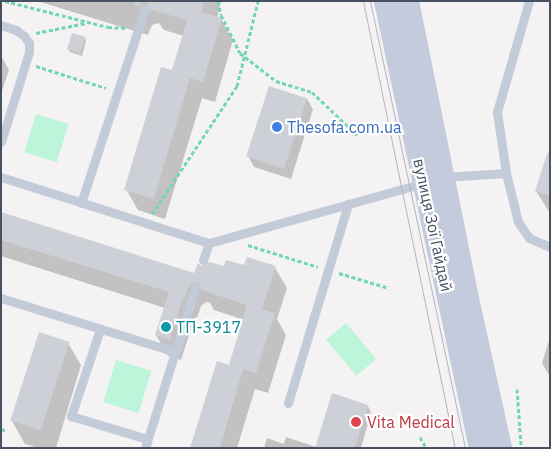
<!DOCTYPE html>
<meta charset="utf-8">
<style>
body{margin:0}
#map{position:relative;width:551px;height:449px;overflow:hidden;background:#f4f2f2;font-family:"IBM Plex Sans",sans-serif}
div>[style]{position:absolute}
.green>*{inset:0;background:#bdf5da;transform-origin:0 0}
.shadow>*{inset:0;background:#0003}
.building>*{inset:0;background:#cdd0d7;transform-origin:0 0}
.path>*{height:3px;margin-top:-1.5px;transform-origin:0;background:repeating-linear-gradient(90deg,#70d7b3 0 4px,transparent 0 6.5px)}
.service>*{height:9px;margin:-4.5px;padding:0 4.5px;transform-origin:4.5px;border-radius:4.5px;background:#c4cbd8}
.secondary>*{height:24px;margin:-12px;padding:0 12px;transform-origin:12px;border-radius:12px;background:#c3cbdc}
.tram>*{height:1px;margin:-0.5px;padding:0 0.5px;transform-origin:0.5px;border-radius:0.5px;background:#b3b5bd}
.dots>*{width:14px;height:14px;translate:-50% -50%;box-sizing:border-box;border:2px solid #fff;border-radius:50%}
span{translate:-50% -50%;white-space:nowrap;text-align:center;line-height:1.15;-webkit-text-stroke:4.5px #fff;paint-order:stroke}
.shop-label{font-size:16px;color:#366cbe}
.left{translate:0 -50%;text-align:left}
.street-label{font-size:16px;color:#475162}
.culture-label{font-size:16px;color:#0d838f}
.health-label{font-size:16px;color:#be3a42}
.frame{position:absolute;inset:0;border:2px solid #475162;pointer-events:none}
</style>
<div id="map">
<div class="green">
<i style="left:36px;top:114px;width:34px;height:40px;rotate:17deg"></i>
<i style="left:346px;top:323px;width:47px;height:26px;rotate:50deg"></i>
<i style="left:116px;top:360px;width:37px;height:44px;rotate:17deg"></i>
</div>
<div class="shadow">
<i style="clip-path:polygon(37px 1px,221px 1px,217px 18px,221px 19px,233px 40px,215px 102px,202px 98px,165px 219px,138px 210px,126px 189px,173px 72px,184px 36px,164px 30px,159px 23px,152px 25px,148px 35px)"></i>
<i style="clip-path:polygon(85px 38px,86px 41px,82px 56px,70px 52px,68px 48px)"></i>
<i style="clip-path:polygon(1px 56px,9px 70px,1px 94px)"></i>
<i style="clip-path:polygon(307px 99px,313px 109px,291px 179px,254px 167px,248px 156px)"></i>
<i style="clip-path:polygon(550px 148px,550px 213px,536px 191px)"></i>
<i style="clip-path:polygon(1px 214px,195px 275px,201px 268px,275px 268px,287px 288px,277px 319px,286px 335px,268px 393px,255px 389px,237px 448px,192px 448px,230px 366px,244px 320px,214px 310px,210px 303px,206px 302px,201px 306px,197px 318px,195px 317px,181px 360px,168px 356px,156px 335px,165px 308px,1px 256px)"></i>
<i style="clip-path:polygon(550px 337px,550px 377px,542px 363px)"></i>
<i style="clip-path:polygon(68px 343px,81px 365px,56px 448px,39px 448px,25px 444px,12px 421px)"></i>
<i style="clip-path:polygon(368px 406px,371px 413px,361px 448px,264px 448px,267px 438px,284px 444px,286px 437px,316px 447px)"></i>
</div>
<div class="building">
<i style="clip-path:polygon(135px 1px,204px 1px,201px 12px,222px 18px,203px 82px,190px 78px,154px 199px,124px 190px,161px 67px,172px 70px,187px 20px,151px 10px,147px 2px,143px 2px,139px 6px,134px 5px)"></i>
<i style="left:72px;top:33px;width:14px;height:17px;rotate:17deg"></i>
<i style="left:269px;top:86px;width:40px;height:74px;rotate:18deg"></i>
<i style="clip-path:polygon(547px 154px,550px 154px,550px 196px,535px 191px)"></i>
<i style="clip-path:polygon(1px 212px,194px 273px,198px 263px,201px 266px,209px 262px,224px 266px,226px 260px,244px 265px,247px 257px,276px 266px,262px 309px,275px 313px,256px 373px,243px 369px,220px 448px,190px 448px,217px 361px,229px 365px,247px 305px,201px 290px,199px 283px,193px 282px,189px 286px,185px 298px,183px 297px,170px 340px,155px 335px,169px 292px,1px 240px)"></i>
<i style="left:39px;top:332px;width:32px;height:93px;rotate:18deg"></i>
<i style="clip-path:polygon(332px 393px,368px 405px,355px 448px,315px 448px)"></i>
</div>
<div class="path">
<i style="left:5px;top:1px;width:106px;rotate:14.2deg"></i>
<i style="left:108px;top:27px;width:18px;rotate:3deg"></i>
<i style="left:218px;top:1px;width:14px;rotate:78deg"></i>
<i style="left:221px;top:15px;width:42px;rotate:63.4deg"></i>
<i style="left:240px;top:53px;width:46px;rotate:37.9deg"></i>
<i style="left:276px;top:81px;width:38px;rotate:17deg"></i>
<i style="left:312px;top:92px;width:64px;rotate:43.7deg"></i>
<i style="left:36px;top:33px;width:51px;rotate:-11.3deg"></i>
<i style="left:36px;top:66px;width:73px;rotate:17.4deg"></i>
<i style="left:152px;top:214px;width:154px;rotate:-56.4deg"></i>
<i style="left:237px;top:86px;width:88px;rotate:-76.1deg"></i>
<i style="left:248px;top:245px;width:73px;rotate:17.4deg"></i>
<i style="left:339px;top:273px;width:52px;rotate:16.7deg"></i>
<i style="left:517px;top:389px;width:56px;rotate:85.9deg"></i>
<i style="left:1px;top:429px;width:6px;rotate:18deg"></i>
<i style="left:420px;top:437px;width:13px;rotate:61deg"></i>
</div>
<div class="service">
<i style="left:529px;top:1px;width:116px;rotate:106.1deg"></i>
<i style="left:497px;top:112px;width:62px;rotate:81.6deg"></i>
<i style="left:506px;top:173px;width:50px;rotate:76.2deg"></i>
<i style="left:518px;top:222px;width:19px;rotate:55deg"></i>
<i style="left:529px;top:238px;width:23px;rotate:23deg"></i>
<i style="left:1px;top:25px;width:16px;rotate:18deg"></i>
<i style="left:16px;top:30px;width:10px;rotate:37deg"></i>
<i style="left:24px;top:36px;width:9px;rotate:54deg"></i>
<i style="left:29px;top:43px;width:9px;rotate:90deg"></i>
<i style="left:29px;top:52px;width:94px;rotate:107.3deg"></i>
<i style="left:1px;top:177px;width:218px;rotate:17.6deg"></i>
<i style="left:209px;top:243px;width:223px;rotate:-15.6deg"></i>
<i style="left:444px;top:177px;width:62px;rotate:-3.7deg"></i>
<i style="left:81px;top:203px;width:205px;rotate:-71.8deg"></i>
<i style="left:203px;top:260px;width:18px;rotate:-71deg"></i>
<i style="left:1px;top:298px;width:182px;rotate:17.2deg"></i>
<i style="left:100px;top:329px;width:92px;rotate:108.4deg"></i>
<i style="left:71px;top:416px;width:79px;rotate:16.8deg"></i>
<i style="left:288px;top:403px;width:208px;rotate:-73.2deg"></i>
<i style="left:145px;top:448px;width:168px;rotate:-72.6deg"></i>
</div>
<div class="secondary">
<i style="left:386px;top:1px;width:457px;rotate:78deg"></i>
<i style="left:407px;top:1px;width:294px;rotate:78.6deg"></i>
<i style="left:465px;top:289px;width:163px;rotate:77.6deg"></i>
</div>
<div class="tram">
<i style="left:363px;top:1px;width:456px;rotate:78.4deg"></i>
<i style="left:370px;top:1px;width:457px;rotate:78deg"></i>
</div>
<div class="dots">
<i style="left:277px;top:127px;background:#3f7fe0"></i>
<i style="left:166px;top:327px;background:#0f9aa8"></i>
<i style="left:356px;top:422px;background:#e0444e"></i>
</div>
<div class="shop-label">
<span class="left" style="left:287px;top:127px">Thesofa.com.ua</span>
</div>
<div class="street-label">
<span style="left:433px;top:225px;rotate:78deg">вулиця Зої Гайдай</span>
</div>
<div class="culture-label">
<span class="left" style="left:176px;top:327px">ТП-3917</span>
</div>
<div class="health-label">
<span class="left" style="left:367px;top:422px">Vita Medical</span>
</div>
<div class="frame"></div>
</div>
